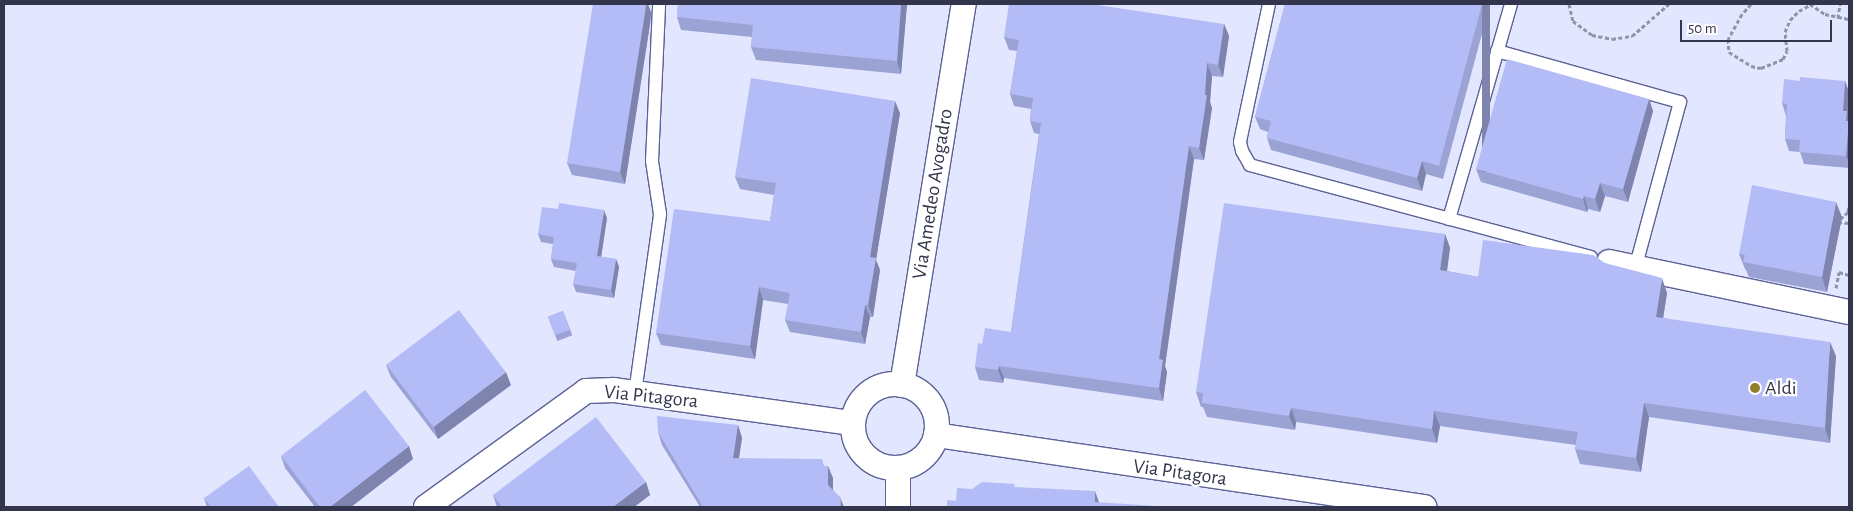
<!DOCTYPE html>
<style>
body{margin:0}
#map{position:relative;width:1853px;height:511px;overflow:hidden;background:#e2e6fe;font-family:"Alegreya Sans",sans-serif}
div>[style]{position:absolute}
.path>*{height:3px;margin-top:-1.5px;transform-origin:0;background:repeating-linear-gradient(90deg,#9094ab 0 4px,transparent 0 6.5px)}
.roads{filter:drop-shadow(1px 0 #5c6196) drop-shadow(-1px 0 #5c6196) drop-shadow(0 1px #5c6196) drop-shadow(0 -1px #5c6196)}
.service>*{height:12px;margin:-6px;padding:0 6px;transform-origin:6px;border-radius:6px;background:#fff}
.minor>*{height:24px;margin:-12px;padding:0 12px;transform-origin:12px;border-radius:12px;background:#fff}
.minor>.ring{margin:-12px;padding:0;box-sizing:content-box;background:none;border:24px solid #fff;border-radius:50%}
.wall>*{inset:0;background:#9ba2d4;transform-origin:0 0}
.shaded-wall>*{inset:0;background:#7e84ad;transform-origin:0 0}
.building>*{inset:0;background:#b4bcf7;transform-origin:0 0}
.dots>*{width:14px;height:14px;translate:-50% -50%;box-sizing:border-box;border:2px solid #fff;border-radius:50%}
span{translate:-50% -50%;white-space:nowrap;text-align:center;line-height:1.15;-webkit-text-stroke:4.5px #fff;paint-order:stroke}
.street-label{font-size:20px;color:#32354c}
.poi-label{font-size:20px;color:#32354c}
.left{translate:0 -50%;text-align:left}
.frame{position:absolute;inset:0;border:5px solid #32354c;pointer-events:none}
.scale{position:absolute;left:1680px;top:20px;width:152px;height:22px;box-sizing:border-box;border:2px solid #32354c;border-top:0;padding-left:6px;font-size:15px;line-height:18px;white-space:nowrap;color:#32354c;-webkit-text-stroke:4px #fff;paint-order:stroke}
</style>
<div id="map">
<div class="path">
<i style="left:1569px;top:4px;width:17px;rotate:77deg"></i>
<i style="left:1573px;top:21px;width:24px;rotate:36deg"></i>
<i style="left:1592px;top:35px;width:20px;rotate:11deg"></i>
<i style="left:1612px;top:39px;width:20px;rotate:-9deg"></i>
<i style="left:1632px;top:36px;width:49px;rotate:-40.9deg"></i>
<i style="left:1751px;top:4px;width:13px;rotate:132deg"></i>
<i style="left:1742px;top:14px;width:29px;rotate:119deg"></i>
<i style="left:1728px;top:39px;width:13px;rotate:86deg"></i>
<i style="left:1729px;top:52px;width:26px;rotate:32deg"></i>
<i style="left:1751px;top:66px;width:10px;rotate:11deg"></i>
<i style="left:1761px;top:68px;width:24px;rotate:-22deg"></i>
<i style="left:1783px;top:59px;width:9px;rotate:-63deg"></i>
<i style="left:1787px;top:51px;width:19px;rotate:-96deg"></i>
<i style="left:1785px;top:32px;width:13px;rotate:-67deg"></i>
<i style="left:1790px;top:20px;width:13px;rotate:-45deg"></i>
<i style="left:1799px;top:11px;width:13px;rotate:-29deg"></i>
<i style="left:1810px;top:4px;width:18px;rotate:34deg"></i>
<i style="left:1825px;top:14px;width:25px;rotate:12deg"></i>
<i style="left:1838px;top:18px;width:14px;rotate:-82deg"></i>
<i style="left:1840px;top:219px;width:11px;rotate:-41deg"></i>
<i style="left:1848px;top:212px;width:7px;rotate:-82deg"></i>
<i style="left:1838px;top:222px;width:11px;rotate:5deg"></i>
<i style="left:1836px;top:288px;width:16px;rotate:-79deg"></i>
<i style="left:1839px;top:272px;width:10px;rotate:17deg"></i>
</div>
<div class="roads">
<div class="service">
<i style="left:1269px;top:4px;width:141px;rotate:101.9deg"></i>
<i style="left:1240px;top:142px;width:9px;rotate:77deg"></i>
<i style="left:1242px;top:151px;width:16px;rotate:60deg"></i>
<i style="left:1250px;top:165px;width:353px;rotate:15.1deg"></i>
<i style="left:1497px;top:51px;width:190px;rotate:15.6deg"></i>
<i style="left:1680px;top:102px;width:173px;rotate:105.1deg"></i>
<i style="left:1449px;top:219px;width:224px;rotate:-73.9deg"></i>
<i style="left:635px;top:393px;width:181px;rotate:-82deg"></i>
<i style="left:660px;top:214px;width:54px;rotate:-98.6deg"></i>
<i style="left:652px;top:161px;width:157px;rotate:-87.4deg"></i>
</div>
<div class="minor">
<i style="left:1609px;top:262px;width:245px;rotate:11.8deg"></i>
<i class="ring" style="left:853px;top:384px;width:60px;height:60px"></i>
<i style="left:902px;top:385px;width:386px;rotate:-80.8deg"></i>
<i style="left:936px;top:435px;width:494px;rotate:8.4deg"></i>
<i style="left:898px;top:468px;width:39px;rotate:90deg"></i>
<i style="left:426px;top:507px;width:198px;rotate:-35.9deg"></i>
<i style="left:586px;top:391px;width:28px;rotate:-2deg"></i>
<i style="left:614px;top:390px;width:241px;rotate:7.9deg"></i>
</div>
</div>
<div class="wall">
<i style="clip-path:polygon(678px 4px,907px 4px,901px 74px,756px 60px,751px 47px,752px 37px,681px 30px,677px 17px)"></i>
<i style="clip-path:polygon(1285px 4px,1490px 4px,1443px 179px,1426px 174px,1422px 191px,1271px 150px,1267px 138px,1268px 132px,1260px 129px,1255px 117px)"></i>
<i style="clip-path:polygon(651px 12px,650px 24px,625px 184px,572px 175px,567px 163px)"></i>
<i style="clip-path:polygon(1224px 24px,1229px 36px,1223px 77px,1212px 76px,1210px 102px,1212px 108px,1204px 160px,1194px 159px,1165px 366px,1167px 372px,1163px 401px,1004px 378px,1003px 383px,979px 380px,975px 367px,982px 344px,1011px 332px,1039px 134px,1034px 133px,1030px 121px,1031px 109px,1014px 106px,1010px 94px,1017px 51px,1009px 50px,1004px 37px)"></i>
<i style="clip-path:polygon(1800px 81px,1845px 81px,1849px 92px,1848px 115px,1849px 118px,1849px 168px,1804px 164px,1800px 152px,1789px 151px,1785px 139px,1786px 116px,1782px 103px)"></i>
<i style="clip-path:polygon(1649px 99px,1653px 111px,1628px 202px,1605px 196px,1600px 212px,1588px 209px,1587px 212px,1481px 182px,1476px 169px)"></i>
<i style="clip-path:polygon(900px 113px,876px 260px,880px 270px,873px 317px,870px 317px,865px 344px,790px 332px,785px 320px,788px 304px,763px 300px,755px 359px,661px 345px,656px 333px,770px 221px,774px 195px,740px 189px,735px 177px)"></i>
<i style="clip-path:polygon(1842px 217px,1827px 292px,1749px 277px,1746px 270px,1745px 269px,1739px 254px)"></i>
<i style="clip-path:polygon(607px 218px,601px 257px,616px 259px,619px 267px,614px 298px,576px 292px,573px 284px,576px 271px,554px 267px,551px 259px,553px 244px,541px 242px,538px 234px)"></i>
<i style="clip-path:polygon(1445px 234px,1450px 248px,1447px 271px,1478px 277px,1605px 263px,1667px 293px,1663px 318px,1836px 356px,1830px 443px,1649px 417px,1641px 472px,1580px 464px,1575px 449px,1576px 445px,1440px 426px,1437px 443px,1296px 422px,1295px 430px,1207px 417px,1203px 407px,1201px 407px,1196px 392px)"></i>
<i style="left:563px;top:311px;width:26px;height:16px;rotate:69deg"></i>
<i style="clip-path:polygon(386px 365px,511px 385px,438px 439px,391px 377px)"></i>
<i style="clip-path:polygon(738px 425px,742px 438px,739px 458px,824px 466px,833px 478px,833px 490px,844px 507px,700px 507px,662px 445px,658px 432px)"></i>
<i style="clip-path:polygon(281px 456px,413px 459px,351px 507px,315px 507px,285px 468px)"></i>
<i style="clip-path:polygon(646px 482px,650px 495px,634px 507px,497px 507px,493px 495px)"></i>
<i style="clip-path:polygon(204px 498px,279px 507px,207px 507px)"></i>
</div>
<div class="shaded-wall">
<i style="clip-path:polygon(646px 4px,648px 4px,651px 12px,650px 24px,625px 184px,620px 172px)"></i>
<i style="clip-path:polygon(901px 4px,907px 4px,901px 74px,897px 61px)"></i>
<i style="left:1482px;top:4px;width:8px;height:168px"></i>
<i style="clip-path:polygon(1224px 24px,1229px 36px,1223px 77px,1218px 65px)"></i>
<i style="clip-path:polygon(1207px 63px,1212px 76px,1210px 102px,1212px 108px,1204px 160px,1199px 148px)"></i>
<i style="clip-path:polygon(1845px 81px,1849px 92px,1848px 115px,1849px 118px,1849px 163px,1846px 156px,1843px 111px)"></i>
<i style="clip-path:polygon(1649px 99px,1653px 111px,1628px 202px,1623px 189px)"></i>
<i style="clip-path:polygon(895px 101px,900px 113px,876px 260px,880px 270px,873px 317px,868px 305px,870px 257px)"></i>
<i style="clip-path:polygon(1189px 146px,1194px 159px,1165px 366px,1167px 372px,1163px 401px,1159px 388px,1159px 359px)"></i>
<i style="clip-path:polygon(1422px 161px,1426px 174px,1422px 191px,1417px 178px)"></i>
<i style="clip-path:polygon(1600px 183px,1605px 196px,1600px 212px,1595px 199px)"></i>
<i style="clip-path:polygon(1584px 196px,1588px 209px,1587px 212px,1583px 199px)"></i>
<i style="clip-path:polygon(1836px 202px,1842px 217px,1827px 292px,1822px 277px)"></i>
<i style="clip-path:polygon(604px 210px,607px 218px,600px 264px,597px 256px)"></i>
<i style="clip-path:polygon(1445px 234px,1450px 248px,1445px 285px,1440px 270px)"></i>
<i style="clip-path:polygon(616px 259px,619px 267px,614px 298px,611px 290px)"></i>
<i style="clip-path:polygon(1662px 278px,1667px 293px,1661px 332px,1656px 317px)"></i>
<i style="clip-path:polygon(759px 287px,763px 300px,755px 359px,750px 346px)"></i>
<i style="clip-path:polygon(865px 305px,870px 317px,865px 344px,861px 332px)"></i>
<i style="clip-path:polygon(1830px 342px,1836px 356px,1830px 443px,1825px 428px)"></i>
<i style="clip-path:polygon(999px 366px,1004px 378px,1003px 383px,998px 370px)"></i>
<i style="clip-path:polygon(506px 372px,511px 385px,438px 439px,434px 427px)"></i>
<i style="clip-path:polygon(1644px 403px,1649px 417px,1641px 472px,1636px 458px)"></i>
<i style="clip-path:polygon(1291px 408px,1296px 422px,1295px 430px,1289px 416px)"></i>
<i style="clip-path:polygon(1434px 411px,1440px 426px,1437px 443px,1432px 429px)"></i>
<i style="clip-path:polygon(738px 425px,742px 438px,737px 470px,733px 458px)"></i>
<i style="clip-path:polygon(409px 446px,413px 459px,351px 507px,330px 507px)"></i>
<i style="clip-path:polygon(828px 466px,833px 478px,833px 498px,828px 485px)"></i>
<i style="clip-path:polygon(646px 482px,650px 495px,634px 507px,613px 507px)"></i>
<i style="clip-path:polygon(1095px 491px,1100px 505px,1095px 502px)"></i>
<i style="clip-path:polygon(840px 497px,844px 507px,841px 507px)"></i>
</div>
<div class="building">
<i style="clip-path:polygon(593px 4px,646px 4px,645px 12px,620px 172px,567px 163px)"></i>
<i style="clip-path:polygon(678px 4px,901px 4px,897px 61px,751px 47px,753px 25px,677px 17px)"></i>
<i style="clip-path:polygon(1009px 4px,1091px 4px,1224px 24px,1218px 65px,1207px 63px,1205px 95px,1207px 95px,1199px 148px,1189px 146px,1159px 359px,1163px 360px,1159px 388px,999px 366px,998px 370px,975px 367px,978px 343px,982px 344px,985px 328px,1011px 332px,1041px 123px,1030px 121px,1033px 98px,1010px 94px,1019px 40px,1004px 37px)"></i>
<i style="clip-path:polygon(1285px 4px,1482px 4px,1439px 166px,1422px 161px,1417px 178px,1267px 138px,1271px 121px,1255px 117px)"></i>
<i style="clip-path:polygon(1507px 59px,1649px 99px,1623px 189px,1600px 183px,1595px 199px,1584px 196px,1583px 199px,1476px 169px)"></i>
<i style="clip-path:polygon(1800px 77px,1845px 81px,1843px 111px,1847px 111px,1846px 121px,1849px 121px,1846px 156px,1799px 152px,1800px 140px,1785px 139px,1787px 104px,1782px 103px,1784px 79px,1800px 81px)"></i>
<i style="clip-path:polygon(751px 78px,895px 101px,870px 257px,876px 258px,868px 305px,865px 305px,861px 332px,785px 320px,790px 293px,759px 287px,750px 346px,656px 333px,674px 209px,770px 221px,776px 183px,735px 177px)"></i>
<i style="clip-path:polygon(1752px 185px,1836px 202px,1822px 277px,1743px 262px,1745px 255px,1739px 254px)"></i>
<i style="clip-path:polygon(559px 203px,604px 210px,597px 256px,616px 259px,611px 290px,573px 284px,577px 263px,551px 259px,554px 237px,538px 234px,542px 207px,558px 209px)"></i>
<i style="clip-path:polygon(1224px 203px,1445px 234px,1440px 270px,1478px 277px,1483px 240px,1593px 255px,1605px 263px,1662px 278px,1656px 317px,1830px 342px,1825px 428px,1644px 403px,1636px 458px,1575px 449px,1578px 432px,1434px 411px,1432px 429px,1291px 408px,1289px 416px,1202px 403px,1203px 393px,1196px 392px)"></i>
<i style="left:459px;top:310px;width:78px;height:91px;rotate:53deg"></i>
<i style="left:563px;top:311px;width:20px;height:16px;rotate:70deg"></i>
<i style="clip-path:polygon(365px 390px,409px 446px,330px 507px,320px 507px,281px 456px)"></i>
<i style="clip-path:polygon(657px 416px,738px 425px,733px 458px,822px 459px,824px 466px,828px 466px,828px 485px,840px 497px,841px 507px,703px 507px,658px 432px)"></i>
<i style="clip-path:polygon(596px 417px,646px 482px,613px 507px,502px 507px,493px 495px)"></i>
<i style="clip-path:polygon(249px 466px,279px 507px,211px 507px,204px 498px)"></i>
<i style="clip-path:polygon(982px 482px,1015px 484px,1014px 487px,1095px 491px,1095px 502px,1172px 507px,947px 507px,947px 500px,956px 501px,957px 488px,972px 489px)"></i>
</div>
<div class="dots">
<i style="left:1755px;top:388px;background:#908027"></i>
</div>
<div class="street-label">
<span style="left:933px;top:194px;rotate:-81deg">Via Amedeo Avogadro</span>
<span style="left:651px;top:397px;rotate:6deg">Via Pitagora</span>
<span style="left:1180px;top:473px;rotate:8deg">Via Pitagora</span>
</div>
<div class="poi-label">
<span class="left" style="left:1765px;top:388px">Aldi</span>
</div>
<div class="frame"></div>
<div class="scale">50 m</div>
</div>
